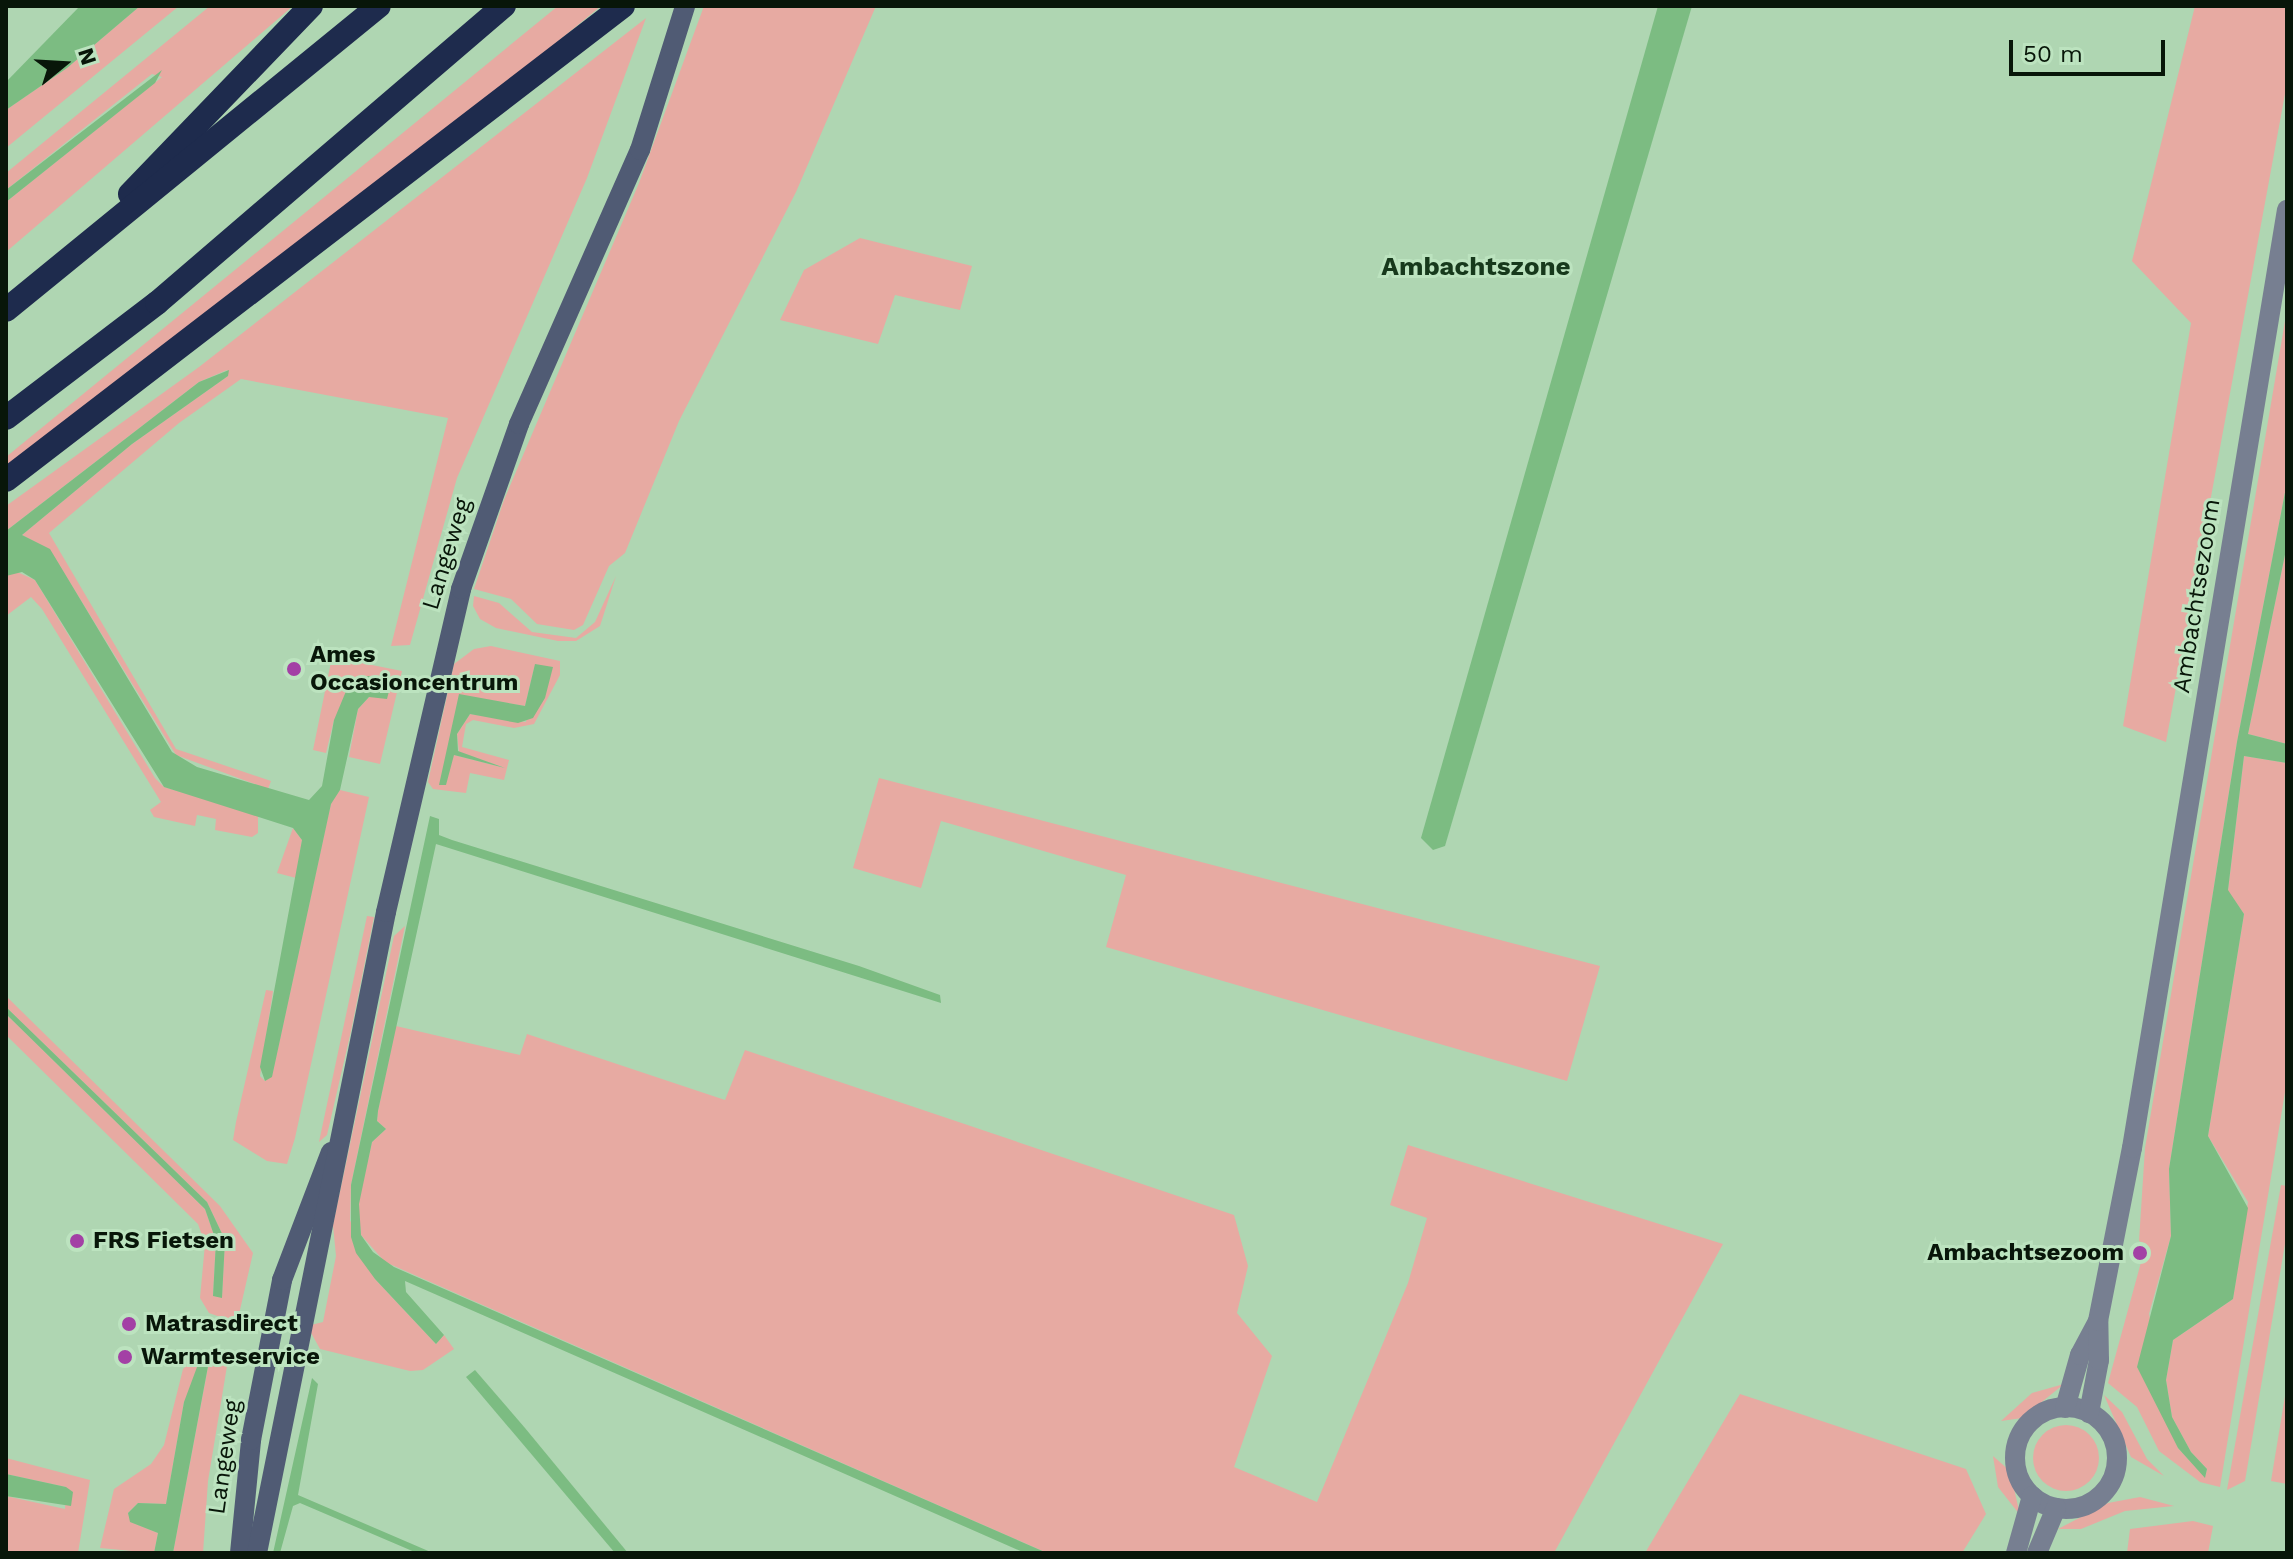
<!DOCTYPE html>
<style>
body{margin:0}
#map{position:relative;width:2293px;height:1559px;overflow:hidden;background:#afd6b2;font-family:"Work Sans",sans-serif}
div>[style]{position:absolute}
.green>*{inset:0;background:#e7aaa2}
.round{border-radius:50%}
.water>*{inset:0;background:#7cbc82}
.tertiary>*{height:20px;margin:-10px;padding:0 10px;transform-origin:10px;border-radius:10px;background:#777f91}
.tertiary>.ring{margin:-10px;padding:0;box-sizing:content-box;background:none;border:20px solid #777f91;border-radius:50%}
.secondary>*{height:20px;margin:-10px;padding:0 10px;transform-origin:10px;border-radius:10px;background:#505b74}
.motorway>*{height:24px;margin:-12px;padding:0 12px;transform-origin:12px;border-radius:12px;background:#1e2b4d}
.dots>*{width:22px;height:22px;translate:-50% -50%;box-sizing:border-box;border:4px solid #bce3bf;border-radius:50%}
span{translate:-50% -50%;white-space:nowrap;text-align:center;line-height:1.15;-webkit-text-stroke:6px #bce3bf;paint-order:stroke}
.street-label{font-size:24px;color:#081609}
.poi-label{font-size:24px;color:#081609;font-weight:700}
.left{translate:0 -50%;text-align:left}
.right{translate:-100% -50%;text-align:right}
.neighbourhood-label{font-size:26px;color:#17391c;font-weight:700}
.frame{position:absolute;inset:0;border:8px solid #081609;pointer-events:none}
.north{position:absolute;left:24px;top:24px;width:80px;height:80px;-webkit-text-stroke:6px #bce3bf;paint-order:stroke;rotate:72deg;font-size:22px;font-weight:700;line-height:32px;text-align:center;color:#081609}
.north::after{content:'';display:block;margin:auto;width:28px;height:36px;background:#081609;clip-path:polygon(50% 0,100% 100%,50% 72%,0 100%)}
.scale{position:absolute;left:2009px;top:40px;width:156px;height:36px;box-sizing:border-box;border:4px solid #081609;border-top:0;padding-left:10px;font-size:24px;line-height:28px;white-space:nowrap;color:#081609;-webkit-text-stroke:6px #bce3bf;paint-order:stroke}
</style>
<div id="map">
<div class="green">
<i style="clip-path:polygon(140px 6px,179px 6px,6px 148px,6px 110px,67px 68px)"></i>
<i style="clip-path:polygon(210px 6px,293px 6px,6px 252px,6px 202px,162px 77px,152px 74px,6px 190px,6px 173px)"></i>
<i style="clip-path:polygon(558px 6px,601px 6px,461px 121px,6px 470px,6px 457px)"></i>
<i style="clip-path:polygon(704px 6px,876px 6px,796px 192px,679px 421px,625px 553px,609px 566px,583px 625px,574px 630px,537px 624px,511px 599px,474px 589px,504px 500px,639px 183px)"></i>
<i style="clip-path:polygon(2195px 6px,2287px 6px,2287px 83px,2166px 742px,2123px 726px,2191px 323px,2132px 261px)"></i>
<i style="clip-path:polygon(646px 18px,587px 178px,457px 478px,410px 645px,391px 646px,448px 418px,241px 379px,179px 423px,49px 533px,176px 749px,271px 781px,268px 789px,176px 755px,50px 550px,22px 535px,132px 444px,228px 376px,227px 370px,199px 382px,6px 531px,6px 506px,199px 367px)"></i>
<i style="clip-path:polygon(860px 238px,972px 266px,960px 310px,895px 295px,878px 344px,780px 320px,804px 270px)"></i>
<i style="clip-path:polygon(2287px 309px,2287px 482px,2237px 742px,2169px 1169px,2171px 1236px,2149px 1314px,2178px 1448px,2205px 1477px,2207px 1469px,2191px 1452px,2172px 1417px,2166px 1380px,2173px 1340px,2233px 1299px,2248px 1202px,2208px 1136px,2244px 914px,2228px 891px,2244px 756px,2287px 763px,2287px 1080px,2220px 1487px,2200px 1482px,2159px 1451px,2137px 1407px,2108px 1383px,2146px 1244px,2139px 1241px,2145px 1148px)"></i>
<i style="clip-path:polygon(2287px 545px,2287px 744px,2248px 734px)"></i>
<i style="clip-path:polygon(15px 571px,35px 580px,155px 778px,164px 787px,258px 815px,258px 833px,252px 837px,215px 830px,216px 819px,197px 815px,195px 826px,154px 817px,150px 810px,161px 802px,42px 609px,31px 597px,6px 616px,6px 576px)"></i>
<i style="clip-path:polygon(616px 576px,600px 626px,576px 641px,558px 641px,496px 628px,480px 619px,473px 606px,474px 596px,499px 603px,532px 632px,576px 638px,595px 622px)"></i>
<i style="clip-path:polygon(evenodd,491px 646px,560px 661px,560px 675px,534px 724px,514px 728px,473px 720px,466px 724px,462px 747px,509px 760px,504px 780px,470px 773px,466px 793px,433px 789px,428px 782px,454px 664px,474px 649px,491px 646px,535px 664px,526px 722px,470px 714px,457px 734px,459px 752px,505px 768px,454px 755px,459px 695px,525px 706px,535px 664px)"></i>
<i style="clip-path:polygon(332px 657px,402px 671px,380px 764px,349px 757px,358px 709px,369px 697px,380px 697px,391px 678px,368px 676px,334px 720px,326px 753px,313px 750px)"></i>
<i style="clip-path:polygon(879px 778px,1600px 966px,1567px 1081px,1106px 947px,1126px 875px,941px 821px,921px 888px,853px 868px)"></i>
<i style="clip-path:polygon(340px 790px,369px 797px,295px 1138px,287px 1164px,267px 1161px,233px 1140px,236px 1122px,266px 990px,273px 991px,260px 1076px,265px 1081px,272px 1076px,331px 803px)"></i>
<i style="clip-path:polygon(293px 828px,302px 840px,296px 878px,277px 873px)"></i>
<i style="clip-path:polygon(367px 916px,374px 917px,351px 1031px,327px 1135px,319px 1142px)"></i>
<i style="clip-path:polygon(405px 926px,351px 1185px,350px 1220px,375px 1279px,436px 1344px,444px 1335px,454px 1349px,423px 1370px,410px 1371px,320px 1349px,310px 1331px,311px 1325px,323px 1322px,336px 1256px,333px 1225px,394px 936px)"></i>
<i style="clip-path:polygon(6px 996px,220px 1206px,253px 1253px,237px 1323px,209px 1313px,200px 1298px,205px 1244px,198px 1224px,6px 1035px,6px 1014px,205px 1209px,216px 1241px,213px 1296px,222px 1297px,225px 1240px,207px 1202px,6px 1007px)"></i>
<i style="clip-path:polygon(396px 1026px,520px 1055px,527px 1034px,725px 1100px,745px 1050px,1234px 1215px,1248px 1266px,1237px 1313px,1272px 1356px,1234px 1467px,1317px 1502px,1408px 1283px,1427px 1218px,1390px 1205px,1408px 1145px,1723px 1244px,1554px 1553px,1047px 1553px,385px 1262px,361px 1235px,358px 1204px,372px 1142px,386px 1129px,377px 1121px,378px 1111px)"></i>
<i style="clip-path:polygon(2281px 1185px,2287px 1186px,2287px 1232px,2245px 1481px,2227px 1490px)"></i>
<i style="clip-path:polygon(214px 1352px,229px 1354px,208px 1481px,203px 1553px,173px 1553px,209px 1362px,184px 1402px,166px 1504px,138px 1503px,128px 1513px,131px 1522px,158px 1533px,154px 1553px,100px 1548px,114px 1489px,151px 1464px,164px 1445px,183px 1369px,196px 1357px)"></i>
<i style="clip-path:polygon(2064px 1384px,2022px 1418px,2001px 1421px,2032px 1393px)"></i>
<i style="clip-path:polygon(2287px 1384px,2287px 1484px,2271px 1481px)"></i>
<i style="clip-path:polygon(1740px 1394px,1966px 1469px,1986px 1514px,1962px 1553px,1645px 1553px)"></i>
<i style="clip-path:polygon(2104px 1395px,2122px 1412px,2147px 1459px,2164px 1476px,2131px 1457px)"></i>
<i class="round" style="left:2033px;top:1425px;width:66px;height:66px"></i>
<i style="clip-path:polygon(1993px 1456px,2010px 1471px,2020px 1515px,1998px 1487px)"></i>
<i style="clip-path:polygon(6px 1458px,90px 1480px,78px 1553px,6px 1553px,6px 1496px,65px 1509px,66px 1487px,6px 1474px)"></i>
<i style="clip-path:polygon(2140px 1497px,2174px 1506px,2125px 1511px,2081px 1529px,2058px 1529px,2108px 1503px)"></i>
<i style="clip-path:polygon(2193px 1521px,2213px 1526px,2208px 1553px,2127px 1553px,2130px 1529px)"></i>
</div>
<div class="water">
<i style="clip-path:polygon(80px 6px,140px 6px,67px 68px,6px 110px,6px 82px)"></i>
<i style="clip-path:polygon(1658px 6px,1692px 6px,1445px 846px,1433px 850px,1421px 838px)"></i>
<i style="clip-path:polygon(162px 70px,155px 83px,6px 202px,6px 190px)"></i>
<i style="clip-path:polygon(229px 370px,228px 376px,132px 444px,22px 535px,50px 549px,172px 752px,197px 767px,309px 800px,322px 786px,334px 720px,349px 684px,368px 676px,392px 679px,387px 699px,369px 697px,358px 709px,340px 790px,331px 804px,272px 1077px,265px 1081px,260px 1067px,302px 840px,293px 828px,164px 787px,35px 580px,22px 572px,6px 576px,6px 531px,199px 382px)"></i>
<i style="clip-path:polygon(2287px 482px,2287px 545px,2248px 734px,2287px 744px,2287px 763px,2244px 756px,2228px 890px,2244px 914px,2208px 1136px,2248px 1208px,2233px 1299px,2173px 1340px,2166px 1380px,2172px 1417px,2191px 1452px,2207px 1469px,2205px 1478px,2178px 1448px,2137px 1367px,2171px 1236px,2169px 1169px,2237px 742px)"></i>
<i style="clip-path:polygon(535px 664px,553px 667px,545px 698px,533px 718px,518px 723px,470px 714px,457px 734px,458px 751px,505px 768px,454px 755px,446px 785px,439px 785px,459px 694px,525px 706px)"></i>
<i style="clip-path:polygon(430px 816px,439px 819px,439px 835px,452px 840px,859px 966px,940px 995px,941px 1003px,436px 844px,378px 1111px,377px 1121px,386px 1129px,372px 1142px,359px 1204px,361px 1235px,373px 1252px,394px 1267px,1047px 1553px,1025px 1553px,405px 1281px,406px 1292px,444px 1335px,436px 1344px,375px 1279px,356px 1253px,351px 1237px,351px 1185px)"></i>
<i style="clip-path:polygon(6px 1007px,207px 1202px,225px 1240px,222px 1298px,213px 1296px,216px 1241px,205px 1209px,6px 1014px)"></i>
<i style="clip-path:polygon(200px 1359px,209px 1361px,173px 1553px,154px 1553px,158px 1533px,130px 1522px,128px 1513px,138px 1503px,166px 1504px,184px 1402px)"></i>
<i style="clip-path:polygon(475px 1370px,525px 1428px,628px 1553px,615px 1553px,466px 1377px)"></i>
<i style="clip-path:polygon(312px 1378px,318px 1384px,298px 1495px,433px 1553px,417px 1553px,300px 1503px,293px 1506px,280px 1553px,273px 1553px)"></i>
<i style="clip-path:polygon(6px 1474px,66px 1487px,73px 1492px,71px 1506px,6px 1496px)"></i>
</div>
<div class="tertiary">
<i class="ring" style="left:2015px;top:1407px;width:82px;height:82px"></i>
<i style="left:2065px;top:1408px;width:55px;rotate:-74.2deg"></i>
<i style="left:2080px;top:1355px;width:38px;rotate:-62deg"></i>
<i style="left:2089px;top:1413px;width:54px;rotate:-79.3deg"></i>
<i style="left:2099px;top:1360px;width:39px;rotate:-91deg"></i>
<i style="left:2098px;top:1321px;width:176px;rotate:-78.9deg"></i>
<i style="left:2132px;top:1148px;width:951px;rotate:-80.62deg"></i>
<i style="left:2016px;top:1553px;width:59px;rotate:-74.3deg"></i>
<i style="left:2037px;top:1553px;width:49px;rotate:-67.1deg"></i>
</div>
<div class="secondary">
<i style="left:240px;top:1553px;width:114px;rotate:-84.4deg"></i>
<i style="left:251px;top:1440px;width:163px;rotate:-79deg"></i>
<i style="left:282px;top:1280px;width:137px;rotate:-69.1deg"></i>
<i style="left:257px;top:1553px;width:654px;rotate:-78.62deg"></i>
<i style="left:386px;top:912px;width:332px;rotate:-76.9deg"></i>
<i style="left:461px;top:589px;width:175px;rotate:-70.6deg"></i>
<i style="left:519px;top:424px;width:300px;rotate:-66.2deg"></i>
<i style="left:640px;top:150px;width:151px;rotate:-72.6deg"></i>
</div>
<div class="motorway">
<i style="left:130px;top:194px;width:261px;rotate:-46.1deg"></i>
<i style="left:6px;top:310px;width:481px;rotate:-39.2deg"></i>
<i style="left:6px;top:418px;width:190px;rotate:-37.3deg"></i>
<i style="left:157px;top:303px;width:457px;rotate:-40.6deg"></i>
<i style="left:6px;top:480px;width:778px;rotate:-37.53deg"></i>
</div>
<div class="dots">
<i style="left:294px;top:669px;background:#a340a5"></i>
<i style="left:77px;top:1241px;background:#a340a5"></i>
<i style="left:2140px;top:1253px;background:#a340a5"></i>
<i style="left:129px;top:1324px;background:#a340a5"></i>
<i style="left:125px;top:1357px;background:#a340a5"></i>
</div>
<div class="street-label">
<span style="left:447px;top:554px;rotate:-73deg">Langeweg</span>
<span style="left:2197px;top:596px;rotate:-81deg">Ambachtsezoom</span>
<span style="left:225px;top:1457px;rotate:-82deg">Langeweg</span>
</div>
<div class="poi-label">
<span class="left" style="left:310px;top:669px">Ames<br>Occasioncentrum</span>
<span class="left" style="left:93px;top:1241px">FRS Fietsen</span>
<span class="right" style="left:2124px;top:1253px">Ambachtsezoom</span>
<span class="left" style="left:145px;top:1324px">Matrasdirect</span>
<span class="left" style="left:141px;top:1357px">Warmteservice</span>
</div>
<div class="neighbourhood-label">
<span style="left:1476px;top:267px">Ambachtszone</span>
</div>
<div class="frame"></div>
<div class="north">N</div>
<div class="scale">50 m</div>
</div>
